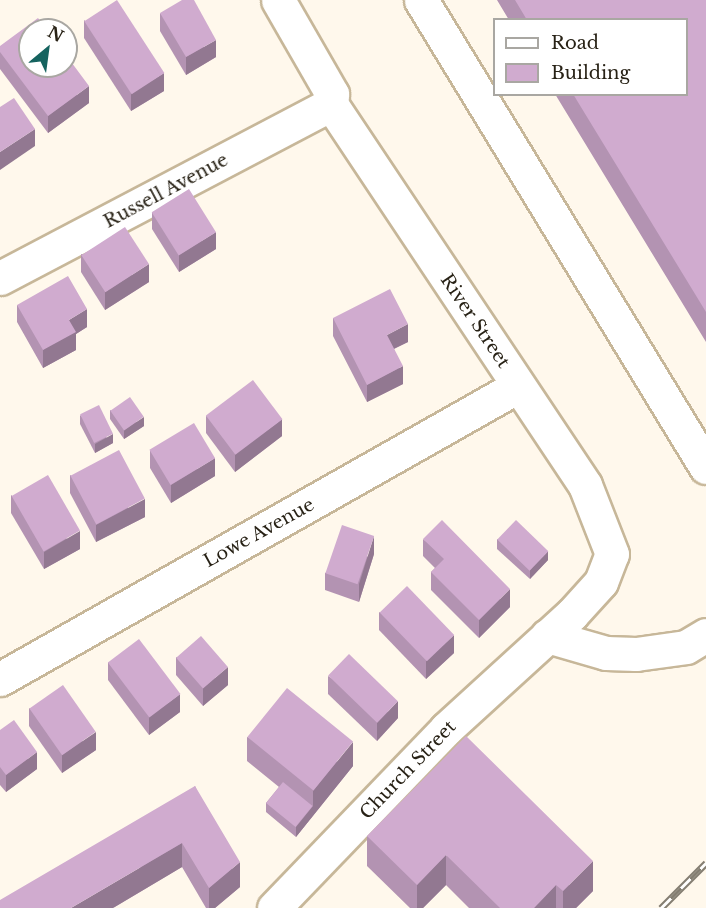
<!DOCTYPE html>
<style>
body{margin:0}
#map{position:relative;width:706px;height:908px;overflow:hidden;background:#fff8ec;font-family:"Libre Baskerville",serif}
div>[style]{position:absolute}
.roads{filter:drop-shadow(2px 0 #c7b799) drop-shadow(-2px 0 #c7b799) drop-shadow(0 2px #c7b799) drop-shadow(0 -2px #c7b799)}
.minor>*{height:33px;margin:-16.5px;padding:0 16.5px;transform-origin:16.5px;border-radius:16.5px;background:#fff}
.rail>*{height:7px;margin-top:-3.5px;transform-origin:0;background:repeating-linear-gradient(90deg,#fff 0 14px,#847e72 0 28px);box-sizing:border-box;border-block:2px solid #847e72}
.wall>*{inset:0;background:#b393b2}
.shaded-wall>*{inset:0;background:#927891}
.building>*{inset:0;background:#d0abcf;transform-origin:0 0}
span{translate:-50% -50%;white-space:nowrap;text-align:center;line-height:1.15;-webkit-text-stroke:6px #fff;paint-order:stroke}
.street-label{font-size:18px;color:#282216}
.legend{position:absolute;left:493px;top:18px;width:195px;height:78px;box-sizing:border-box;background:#fff;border:2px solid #a9a7a2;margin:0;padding:8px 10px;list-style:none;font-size:18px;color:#282216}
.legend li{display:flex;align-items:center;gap:12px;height:30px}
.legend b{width:30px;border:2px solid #a9a7a2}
.north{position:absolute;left:18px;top:18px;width:60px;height:60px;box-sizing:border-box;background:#fff;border:2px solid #a9a7a2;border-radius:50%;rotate:29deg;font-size:16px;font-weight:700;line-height:24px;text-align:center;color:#282216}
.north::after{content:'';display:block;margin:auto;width:21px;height:27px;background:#15635f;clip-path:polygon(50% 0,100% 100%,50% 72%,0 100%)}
</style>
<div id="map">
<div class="roads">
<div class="minor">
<i style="left:421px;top:0;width:547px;rotate:58.61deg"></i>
<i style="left:0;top:278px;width:374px;rotate:-27.7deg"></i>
<i style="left:547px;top:636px;width:61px;rotate:16.1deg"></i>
<i style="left:606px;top:653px;width:30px;rotate:2deg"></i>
<i style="left:636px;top:654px;width:50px;rotate:-8deg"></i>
<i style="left:686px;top:647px;width:23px;rotate:-31deg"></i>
<i style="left:0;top:679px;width:595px;rotate:-29.49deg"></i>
<i style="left:274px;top:908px;width:248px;rotate:-46.1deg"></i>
<i style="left:446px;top:729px;width:171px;rotate:-42.4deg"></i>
<i style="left:572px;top:614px;width:43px;rotate:-47.8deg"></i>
<i style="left:601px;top:582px;width:30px;rotate:-69deg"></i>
<i style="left:612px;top:554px;width:74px;rotate:-111.4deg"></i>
<i style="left:585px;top:485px;width:458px;rotate:-123.7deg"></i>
<i style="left:331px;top:104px;width:10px;rotate:-84deg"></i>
<i style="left:332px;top:94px;width:108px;rotate:-119.9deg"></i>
</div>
</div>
<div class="rail">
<i style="left:661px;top:908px;width:64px;rotate:-45deg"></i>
</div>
<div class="wall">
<i style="clip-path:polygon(497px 0,706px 0,706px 342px,555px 94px,687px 94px,687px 20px,509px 20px)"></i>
<i style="clip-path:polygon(160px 13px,216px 57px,186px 75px,160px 31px)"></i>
<i style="clip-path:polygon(84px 20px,164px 91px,131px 111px,84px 38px)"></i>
<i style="clip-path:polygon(0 46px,89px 103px,48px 133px,0 69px)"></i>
<i style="clip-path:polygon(152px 212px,216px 249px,179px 272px,152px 229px)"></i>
<i style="clip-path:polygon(81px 254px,149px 282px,105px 310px,81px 272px)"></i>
<i style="clip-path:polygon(17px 305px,87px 327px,76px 334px,76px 350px,43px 368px,17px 322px)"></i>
<i style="clip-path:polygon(333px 318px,408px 342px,394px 349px,403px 384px,367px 402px,333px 336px)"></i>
<i style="clip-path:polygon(110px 410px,144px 426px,124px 439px,110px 419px)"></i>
<i style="clip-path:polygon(80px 415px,113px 443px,95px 453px,80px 424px)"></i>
<i style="clip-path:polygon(206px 416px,282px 436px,235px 472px,206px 433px)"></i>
<i style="clip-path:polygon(150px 450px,215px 476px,171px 503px,150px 468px)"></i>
<i style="clip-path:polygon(70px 475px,145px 517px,96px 542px,70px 493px)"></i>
<i style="clip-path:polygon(11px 495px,80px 549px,44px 569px,11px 513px)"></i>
<i style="clip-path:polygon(423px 539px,510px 607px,479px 638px,431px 590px,431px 572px,435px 568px,423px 556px)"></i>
<i style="clip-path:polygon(497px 539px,548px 560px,530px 579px,497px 549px)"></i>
<i style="clip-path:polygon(374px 554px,359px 602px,325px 590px,325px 573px)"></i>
<i style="clip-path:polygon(379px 612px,454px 653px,426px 679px,379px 630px)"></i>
<i style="clip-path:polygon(176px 657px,228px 685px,203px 706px,176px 675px)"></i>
<i style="clip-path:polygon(108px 662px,180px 712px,149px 735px,108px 680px)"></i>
<i style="clip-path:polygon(328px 676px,398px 718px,377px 741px,328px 694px)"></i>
<i style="clip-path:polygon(29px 708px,96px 750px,62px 773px,29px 726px)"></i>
<i style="clip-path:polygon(0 730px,37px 769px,6px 792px,0 785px)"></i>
<i style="clip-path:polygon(247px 737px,353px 766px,296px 837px,266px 812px,266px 803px,279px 787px,247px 761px)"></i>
<i style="clip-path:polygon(195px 786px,240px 887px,215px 908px,206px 908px,182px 867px,113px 908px)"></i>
<i style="clip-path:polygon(367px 836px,593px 891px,576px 908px,469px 908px,446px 885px,423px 908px,410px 908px,367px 866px)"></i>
</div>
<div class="shaded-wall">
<i style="clip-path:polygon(216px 40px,216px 57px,186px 75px,186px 57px)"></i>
<i style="clip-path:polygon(164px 73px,164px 91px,131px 111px,131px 93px)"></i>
<i style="clip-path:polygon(89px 86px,89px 103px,48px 133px,48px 116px)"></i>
<i style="clip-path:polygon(35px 129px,35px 146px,0 170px,0 152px)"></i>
<i style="clip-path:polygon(216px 232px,216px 249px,179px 272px,179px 255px)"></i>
<i style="clip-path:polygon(149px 264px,149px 282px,105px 310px,105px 292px)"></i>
<i style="clip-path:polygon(87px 309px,87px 327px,76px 334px,76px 350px,43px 368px,43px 350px,69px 320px)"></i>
<i style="clip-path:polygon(408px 324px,408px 342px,387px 352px,387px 335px)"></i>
<i style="clip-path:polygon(403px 366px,403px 384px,367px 402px,367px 385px)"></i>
<i style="clip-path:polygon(144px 417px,144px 426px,124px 439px,124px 430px)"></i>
<i style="clip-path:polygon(282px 419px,282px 436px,235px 472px,235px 454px)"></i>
<i style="clip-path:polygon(113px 434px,113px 443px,95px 453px,95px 444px)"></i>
<i style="clip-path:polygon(215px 458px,215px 476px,171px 503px,171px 485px)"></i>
<i style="clip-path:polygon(145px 499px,145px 517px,96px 542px,96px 525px)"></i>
<i style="clip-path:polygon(80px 531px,80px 549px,44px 569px,44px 552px)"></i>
<i style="clip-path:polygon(374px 536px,374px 554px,359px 602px,359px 584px)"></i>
<i style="clip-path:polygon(548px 551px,548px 560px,530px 579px,530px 570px)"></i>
<i style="clip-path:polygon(510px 589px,510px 607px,479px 638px,479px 620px)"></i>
<i style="clip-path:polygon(454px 635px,454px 653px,426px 679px,426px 661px)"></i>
<i style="clip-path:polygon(228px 667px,228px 685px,203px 706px,203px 688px)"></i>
<i style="clip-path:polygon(180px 694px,180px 712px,149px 735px,149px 717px)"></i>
<i style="clip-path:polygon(398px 701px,398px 718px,377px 741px,377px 723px)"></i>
<i style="clip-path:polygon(96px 732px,96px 750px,62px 773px,62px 755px)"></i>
<i style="clip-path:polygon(353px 742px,353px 766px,296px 837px,296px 827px,313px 806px,313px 791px)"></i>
<i style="clip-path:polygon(37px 752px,37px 769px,6px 792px,6px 775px)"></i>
<i style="clip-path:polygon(182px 843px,182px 867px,113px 908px,71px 908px)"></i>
<i style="clip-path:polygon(446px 855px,446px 885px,423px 908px,417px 908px,417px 885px)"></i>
<i style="clip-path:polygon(593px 861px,593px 891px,576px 908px,563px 908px,563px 891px)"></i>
<i style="clip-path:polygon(240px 862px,240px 887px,215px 908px,209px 908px,209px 888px)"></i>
<i style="clip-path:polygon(556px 885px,556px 908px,534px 908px)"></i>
</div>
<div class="building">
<i style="left:117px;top:0;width:87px;height:39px;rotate:57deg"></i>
<i style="clip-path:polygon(182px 0,194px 0,216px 40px,186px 57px,160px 13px)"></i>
<i style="clip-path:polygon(515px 0,706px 0,706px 312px,573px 94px,687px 94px,687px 20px,527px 20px)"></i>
<i style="clip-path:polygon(38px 18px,47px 30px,30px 30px,30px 66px,66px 66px,66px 55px,89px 86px,48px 116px,0 52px,0 46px)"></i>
<i style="clip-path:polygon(14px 98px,35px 129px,0 152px,0 107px)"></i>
<i style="left:189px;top:189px;width:51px;height:44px;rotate:58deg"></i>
<i style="left:125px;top:227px;width:44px;height:52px;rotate:57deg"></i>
<i style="clip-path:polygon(68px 276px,87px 309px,69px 320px,76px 332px,43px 350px,17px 305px)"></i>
<i style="clip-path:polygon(390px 289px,408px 324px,387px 335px,403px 366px,367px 385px,333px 318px)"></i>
<i style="left:253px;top:380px;width:49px;height:59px;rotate:53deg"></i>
<i style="left:130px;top:397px;width:24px;height:24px;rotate:55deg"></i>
<i style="left:99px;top:405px;width:32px;height:21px;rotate:64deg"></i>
<i style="left:194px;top:423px;width:41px;height:52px;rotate:59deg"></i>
<i style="left:119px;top:450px;width:55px;height:55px;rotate:62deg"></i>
<i style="left:48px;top:475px;width:64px;height:42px;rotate:60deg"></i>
<i style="clip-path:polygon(442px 520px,510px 589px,479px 620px,431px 572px,444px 559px,423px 539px)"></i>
<i style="left:516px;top:520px;width:45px;height:27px;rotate:44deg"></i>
<i style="left:342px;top:525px;width:34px;height:51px;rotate:19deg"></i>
<i style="left:407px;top:586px;width:68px;height:38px;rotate:46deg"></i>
<i style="left:201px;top:636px;width:41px;height:33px;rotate:49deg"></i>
<i style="left:139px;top:639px;width:69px;height:39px;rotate:53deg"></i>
<i style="left:349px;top:654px;width:68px;height:30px;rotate:44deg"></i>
<i style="left:63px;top:685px;width:57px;height:41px;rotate:55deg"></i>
<i style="left:287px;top:688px;width:85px;height:63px;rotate:39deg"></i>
<i style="clip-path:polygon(14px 720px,37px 752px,6px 775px,0 767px,0 730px)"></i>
<i style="clip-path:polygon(466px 736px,593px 861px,563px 891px,556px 885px,534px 908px,500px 908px,446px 855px,417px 885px,367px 836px)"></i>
<i style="left:283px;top:782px;width:38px;height:27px;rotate:39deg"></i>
<i style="clip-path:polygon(195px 786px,240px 862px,209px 888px,182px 843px,71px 908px,0 908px,0 900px)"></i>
</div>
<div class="street-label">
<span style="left:166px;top:191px;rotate:-28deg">Russell Avenue</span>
<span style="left:475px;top:321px;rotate:56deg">River Street</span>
<span style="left:259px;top:533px;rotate:-29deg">Lowe Avenue</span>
<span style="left:408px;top:770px;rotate:-46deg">Church Street</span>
</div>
<ul class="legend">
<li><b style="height:8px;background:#fff"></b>Road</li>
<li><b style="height:16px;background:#d0abcf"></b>Building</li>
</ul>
<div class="north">N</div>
</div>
